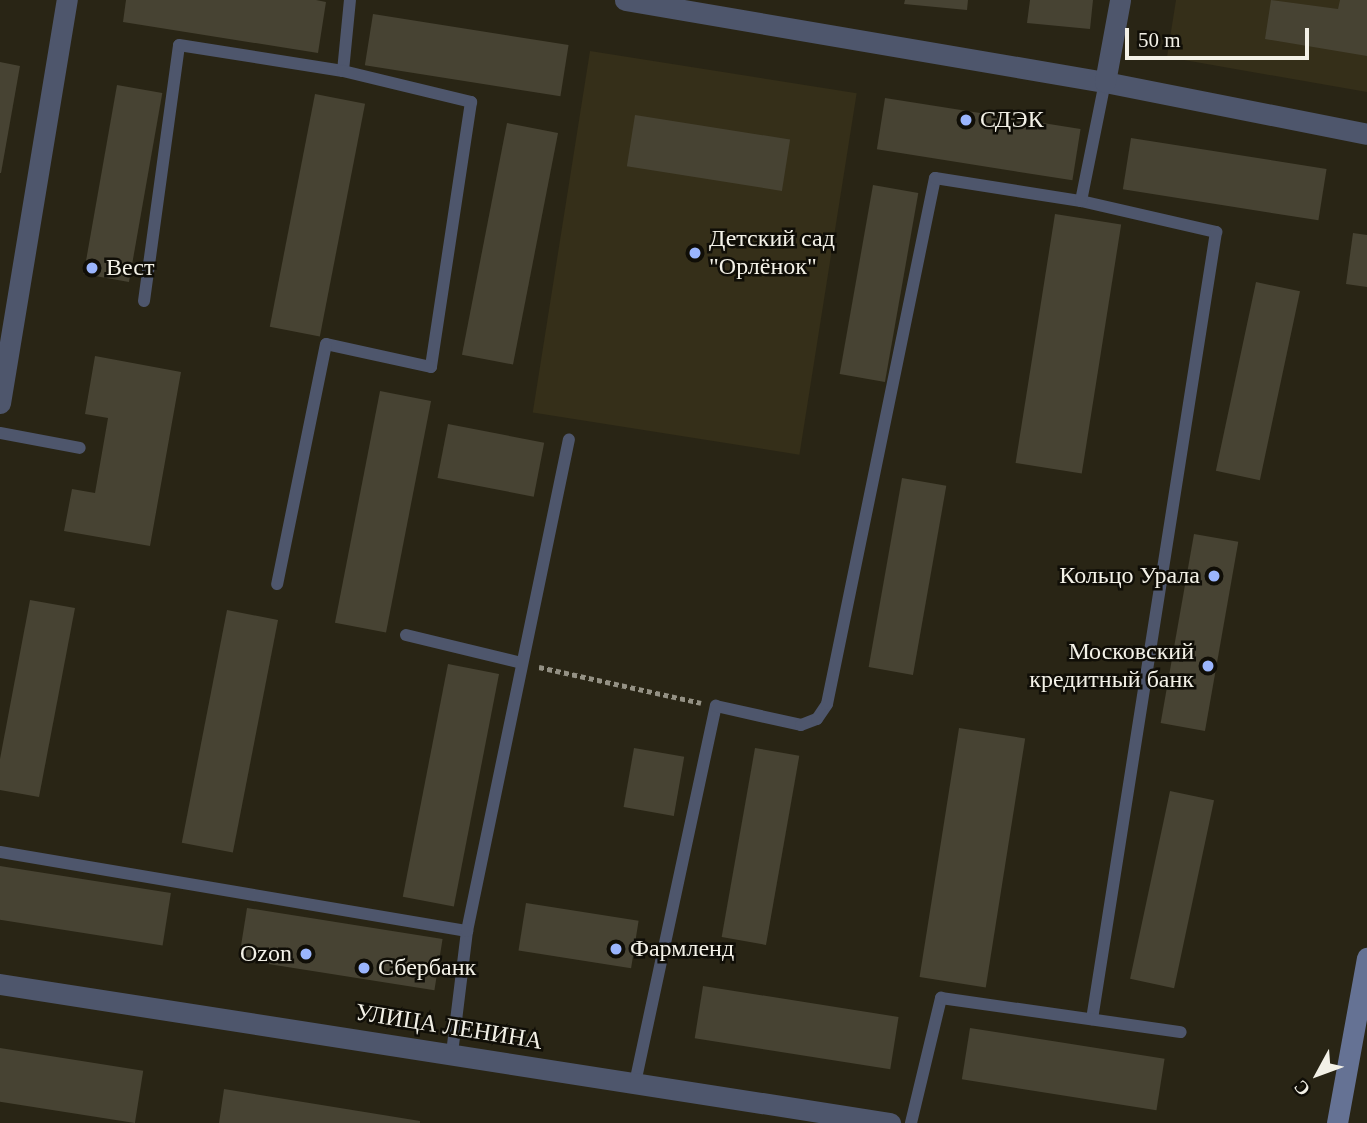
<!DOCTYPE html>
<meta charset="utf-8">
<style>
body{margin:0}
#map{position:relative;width:1367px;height:1123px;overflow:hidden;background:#292515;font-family:Georgia,serif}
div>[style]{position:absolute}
.built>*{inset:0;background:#352f19;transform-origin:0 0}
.building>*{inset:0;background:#474333;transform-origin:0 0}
.path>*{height:4.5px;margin-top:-2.25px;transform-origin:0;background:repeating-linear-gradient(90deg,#949184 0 5px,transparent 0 8.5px)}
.service>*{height:12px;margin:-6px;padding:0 6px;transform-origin:6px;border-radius:6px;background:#4e566c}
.minor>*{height:21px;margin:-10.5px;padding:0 10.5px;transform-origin:10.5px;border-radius:10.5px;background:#4e566c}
.secondary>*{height:21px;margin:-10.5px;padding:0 10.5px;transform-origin:10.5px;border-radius:10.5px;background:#657294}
.dots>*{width:19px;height:19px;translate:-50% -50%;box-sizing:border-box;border:4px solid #100e07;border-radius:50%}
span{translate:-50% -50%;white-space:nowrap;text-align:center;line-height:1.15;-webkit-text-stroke:5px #100e07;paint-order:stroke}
.poi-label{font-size:24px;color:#f3f1e7}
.left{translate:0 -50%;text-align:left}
.right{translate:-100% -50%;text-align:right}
.street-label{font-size:24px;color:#f3f1e7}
.north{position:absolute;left:1283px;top:1039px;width:70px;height:70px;-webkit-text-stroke:5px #100e07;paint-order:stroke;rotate:229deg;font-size:19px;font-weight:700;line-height:28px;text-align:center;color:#f3f1e7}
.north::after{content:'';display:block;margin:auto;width:24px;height:32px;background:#f3f1e7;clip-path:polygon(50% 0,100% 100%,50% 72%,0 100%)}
.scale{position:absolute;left:1125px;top:28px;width:184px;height:32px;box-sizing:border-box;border:4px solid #f3f1e7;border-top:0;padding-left:9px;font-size:21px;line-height:24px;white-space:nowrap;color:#f3f1e7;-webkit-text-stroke:5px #100e07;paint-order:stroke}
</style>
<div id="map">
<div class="built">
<i style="clip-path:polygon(1176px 0,1367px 0,1367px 92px,1167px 57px)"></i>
<i style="left:590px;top:51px;width:270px;height:366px;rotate:9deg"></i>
</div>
<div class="building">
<i style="clip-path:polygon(126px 0,316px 0,326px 2px,318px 53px,123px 22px)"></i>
<i style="clip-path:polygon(905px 0,968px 0,967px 10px,904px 4px)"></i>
<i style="clip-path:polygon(1030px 0,1093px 0,1090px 29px,1027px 23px)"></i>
<i style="clip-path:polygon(1271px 0,1338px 9px,1340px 0,1367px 0,1367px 56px,1265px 39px)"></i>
<i style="left:373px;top:14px;width:198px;height:52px;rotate:9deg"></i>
<i style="clip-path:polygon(0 62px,20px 66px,1px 173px,0 173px)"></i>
<i style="left:117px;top:85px;width:46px;height:192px;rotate:10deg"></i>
<i style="left:315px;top:94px;width:51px;height:237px;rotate:11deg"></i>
<i style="left:885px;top:98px;width:198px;height:52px;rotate:9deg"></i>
<i style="left:635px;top:115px;width:157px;height:52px;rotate:9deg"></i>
<i style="left:507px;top:123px;width:52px;height:236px;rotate:11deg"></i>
<i style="left:1131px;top:138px;width:198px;height:52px;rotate:9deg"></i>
<i style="left:873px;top:185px;width:46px;height:192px;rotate:10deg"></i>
<i style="left:1055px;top:214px;width:67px;height:252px;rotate:9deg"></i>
<i style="clip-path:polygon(1353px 233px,1367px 235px,1367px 287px,1346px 284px)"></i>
<i style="left:1256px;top:282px;width:45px;height:193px;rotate:12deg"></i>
<i style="clip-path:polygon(95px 356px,181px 372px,150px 546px,64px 531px,72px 489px,95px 493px,108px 418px,85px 414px)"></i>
<i style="left:380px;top:391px;width:52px;height:236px;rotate:11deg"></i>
<i style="left:448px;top:424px;width:98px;height:55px;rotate:11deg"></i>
<i style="left:902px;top:478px;width:45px;height:192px;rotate:10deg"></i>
<i style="left:1194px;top:534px;width:45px;height:192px;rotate:10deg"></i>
<i style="clip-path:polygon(30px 600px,75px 608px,39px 797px,0 790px,0 759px)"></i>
<i style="left:227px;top:610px;width:52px;height:237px;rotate:11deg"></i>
<i style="left:448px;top:664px;width:52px;height:237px;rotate:11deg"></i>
<i style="left:959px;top:728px;width:67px;height:252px;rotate:9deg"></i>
<i style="left:634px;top:748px;width:51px;height:60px;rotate:10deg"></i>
<i style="left:755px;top:748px;width:45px;height:192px;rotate:10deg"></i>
<i style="left:1170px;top:791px;width:45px;height:192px;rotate:12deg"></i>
<i style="left:0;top:866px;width:173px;height:53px;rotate:9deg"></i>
<i style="left:526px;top:903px;width:114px;height:48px;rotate:9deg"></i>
<i style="left:247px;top:908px;width:198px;height:52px;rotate:9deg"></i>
<i style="left:703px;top:986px;width:198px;height:53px;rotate:9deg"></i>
<i style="left:970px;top:1028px;width:197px;height:52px;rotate:9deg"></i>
<i style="left:0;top:1048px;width:145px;height:53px;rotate:9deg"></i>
<i style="clip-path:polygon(224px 1089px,420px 1121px,420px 1123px,219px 1123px)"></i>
</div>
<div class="path">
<i style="left:539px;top:667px;width:166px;rotate:12.5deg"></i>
</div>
<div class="service">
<i style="left:343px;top:71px;width:71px;rotate:-84.4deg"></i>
<i style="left:1081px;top:201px;width:139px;rotate:12.9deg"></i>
<i style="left:1216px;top:232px;width:797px;rotate:98.95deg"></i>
<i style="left:144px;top:301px;width:258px;rotate:-82.2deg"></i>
<i style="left:179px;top:45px;width:166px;rotate:9deg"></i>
<i style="left:343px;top:71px;width:132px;rotate:13.6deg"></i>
<i style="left:471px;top:102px;width:268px;rotate:98.6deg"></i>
<i style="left:431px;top:367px;width:107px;rotate:-167.6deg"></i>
<i style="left:326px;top:344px;width:245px;rotate:101.5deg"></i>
<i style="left:0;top:433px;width:81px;rotate:10.6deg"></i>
<i style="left:406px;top:635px;width:119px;rotate:13.6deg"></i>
<i style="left:0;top:852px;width:474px;rotate:9.6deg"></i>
<i style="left:467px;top:931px;width:124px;rotate:97deg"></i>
<i style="left:467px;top:931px;width:502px;rotate:-78.29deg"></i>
<i style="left:635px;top:1083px;width:386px;rotate:-77.9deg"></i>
<i style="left:716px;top:706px;width:87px;rotate:12.6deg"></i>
<i style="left:801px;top:725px;width:17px;rotate:-21deg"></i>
<i style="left:817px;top:719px;width:18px;rotate:-56deg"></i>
<i style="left:827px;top:704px;width:537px;rotate:-78.4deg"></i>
<i style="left:935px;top:178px;width:148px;rotate:9deg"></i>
<i style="left:1081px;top:201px;width:121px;rotate:-78.6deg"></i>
<i style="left:911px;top:1123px;width:129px;rotate:-76.5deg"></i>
<i style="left:941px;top:998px;width:242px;rotate:8.1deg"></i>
</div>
<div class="minor">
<i style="left:625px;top:0;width:487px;rotate:9.7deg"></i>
<i style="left:1105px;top:82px;width:267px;rotate:11.2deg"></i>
<i style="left:1105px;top:82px;width:83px;rotate:-79.6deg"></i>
<i style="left:0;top:403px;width:409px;rotate:-80.6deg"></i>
<i style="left:0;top:984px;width:901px;rotate:8.88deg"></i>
</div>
<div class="secondary">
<i style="left:1337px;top:1123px;width:168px;rotate:-79.7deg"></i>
</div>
<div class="dots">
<i style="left:966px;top:120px;background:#9ab5fd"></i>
<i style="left:695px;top:253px;background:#9ab5fd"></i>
<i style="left:92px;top:268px;background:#9ab5fd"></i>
<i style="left:1214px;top:576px;background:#9ab5fd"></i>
<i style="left:1208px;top:666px;background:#9ab5fd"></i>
<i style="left:616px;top:949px;background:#9ab5fd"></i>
<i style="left:306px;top:954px;background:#9ab5fd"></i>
<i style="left:364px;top:968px;background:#9ab5fd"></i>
</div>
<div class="poi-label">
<span class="left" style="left:980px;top:120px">СДЭК</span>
<span class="left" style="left:709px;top:253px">Детский сад<br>"Орлёнок"</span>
<span class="left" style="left:106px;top:268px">Вест</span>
<span class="right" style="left:1200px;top:576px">Кольцо Урала</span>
<span class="right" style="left:1194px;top:666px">Московский<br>кредитный банк</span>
<span class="left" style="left:630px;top:949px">Фармленд</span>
<span class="right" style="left:292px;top:954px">Ozon</span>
<span class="left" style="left:378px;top:968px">Сбербанк</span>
</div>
<div class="street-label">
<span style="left:449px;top:1027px;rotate:9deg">УЛИЦА ЛЕНИНА</span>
</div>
<div class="north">С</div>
<div class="scale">50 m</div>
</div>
